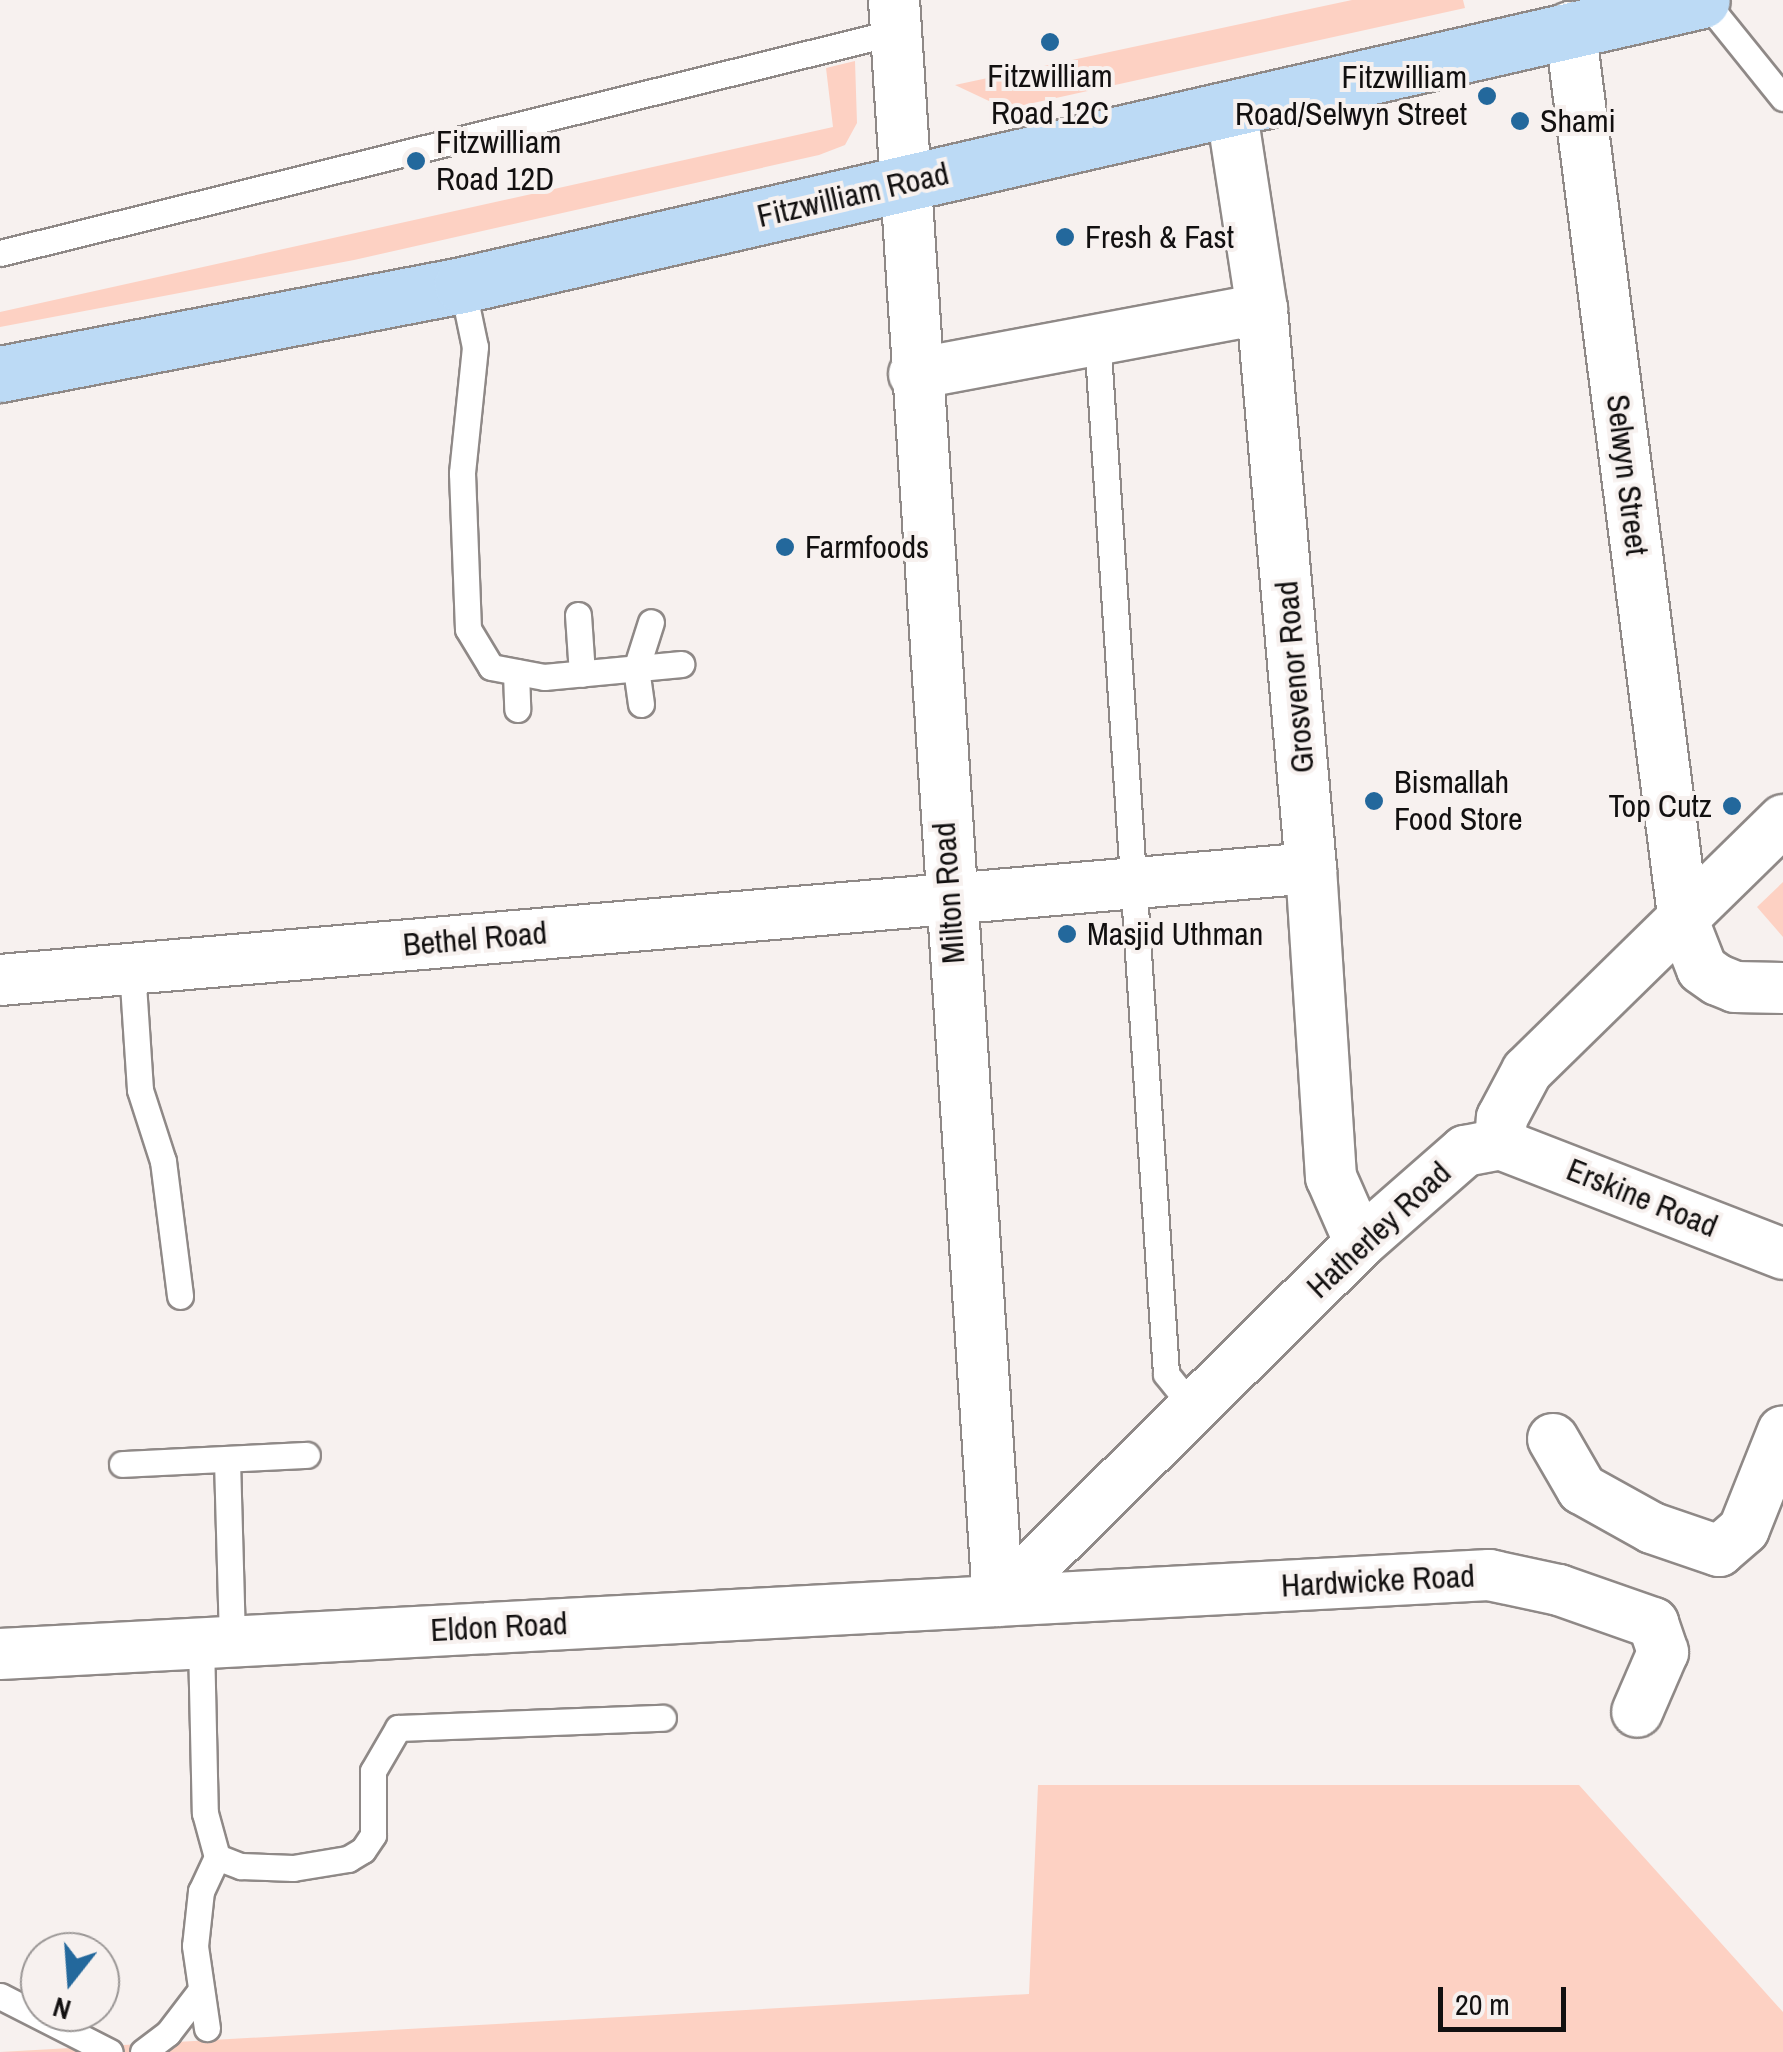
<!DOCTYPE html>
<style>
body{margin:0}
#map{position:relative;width:1783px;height:2052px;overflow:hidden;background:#f7f1ef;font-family:"Archivo Narrow",sans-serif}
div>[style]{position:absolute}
.green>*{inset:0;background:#fdd1c3}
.roads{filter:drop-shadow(2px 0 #8f8987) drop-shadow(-2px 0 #8f8987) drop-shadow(0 2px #8f8987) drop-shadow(0 -2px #8f8987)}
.service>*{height:25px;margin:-12.5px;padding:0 12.5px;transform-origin:12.5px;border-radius:12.5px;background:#fff}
.minor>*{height:50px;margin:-25px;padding:0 25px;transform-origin:25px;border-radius:25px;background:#fff}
.primary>*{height:55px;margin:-27.5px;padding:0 27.5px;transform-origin:27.5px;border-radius:27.5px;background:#bcdaf5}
.dots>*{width:28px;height:28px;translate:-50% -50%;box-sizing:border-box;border:5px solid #f7f1ef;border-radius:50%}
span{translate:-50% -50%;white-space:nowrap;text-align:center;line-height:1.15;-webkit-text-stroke:8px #f7f1ef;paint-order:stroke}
.poi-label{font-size:32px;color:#121010}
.right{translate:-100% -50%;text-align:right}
.left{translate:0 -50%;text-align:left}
.street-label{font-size:32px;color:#121010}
.north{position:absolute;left:20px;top:1932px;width:100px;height:100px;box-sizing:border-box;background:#f7f1ef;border:2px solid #9b9796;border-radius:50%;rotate:197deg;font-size:28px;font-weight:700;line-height:40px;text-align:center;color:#121010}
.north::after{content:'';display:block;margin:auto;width:35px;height:45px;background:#23689c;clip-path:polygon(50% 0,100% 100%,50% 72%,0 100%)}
.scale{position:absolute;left:1438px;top:1987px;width:128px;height:45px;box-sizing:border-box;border:5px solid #121010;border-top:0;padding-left:12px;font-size:30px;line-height:35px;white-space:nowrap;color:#121010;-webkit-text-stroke:8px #f7f1ef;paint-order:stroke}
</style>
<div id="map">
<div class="green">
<i style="clip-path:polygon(1352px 0,1463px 0,1465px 8px,1006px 109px,955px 85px)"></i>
<i style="clip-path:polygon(855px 61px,857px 123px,845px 145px,819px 155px,354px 260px,0 327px,0 312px,833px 127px,826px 68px)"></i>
<i style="clip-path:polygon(1783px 882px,1783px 937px,1757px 907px)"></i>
<i style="clip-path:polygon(1038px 1785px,1579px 1785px,1783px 2012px,1783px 2052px,0 2052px,1029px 1994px)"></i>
</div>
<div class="roads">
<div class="service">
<i style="left:1704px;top:0;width:126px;rotate:51.1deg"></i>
<i style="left:0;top:253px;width:923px;rotate:-13.86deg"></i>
<i style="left:462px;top:285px;width:63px;rotate:78.2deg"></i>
<i style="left:475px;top:347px;width:127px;rotate:95.9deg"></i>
<i style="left:462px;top:473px;width:156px;rotate:87.8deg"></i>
<i style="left:468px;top:629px;width:44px;rotate:58.8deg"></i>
<i style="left:491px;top:667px;width:54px;rotate:10.7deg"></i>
<i style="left:544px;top:677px;width:138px;rotate:-5.4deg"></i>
<i style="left:1097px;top:337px;width:1039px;rotate:86.19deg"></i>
<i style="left:1166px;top:1374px;width:46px;rotate:51.1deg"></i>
<i style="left:578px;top:615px;width:59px;rotate:86.1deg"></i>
<i style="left:516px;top:672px;width:37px;rotate:88deg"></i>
<i style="left:641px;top:704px;width:35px;rotate:-98deg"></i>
<i style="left:636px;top:669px;width:49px;rotate:-72.3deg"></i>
<i style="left:132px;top:969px;width:121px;rotate:86.2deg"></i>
<i style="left:140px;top:1090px;width:75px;rotate:72.1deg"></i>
<i style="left:163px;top:1161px;width:136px;rotate:82.8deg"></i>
<i style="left:227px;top:1460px;width:181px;rotate:88.4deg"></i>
<i style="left:122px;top:1464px;width:185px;rotate:-2.8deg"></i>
<i style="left:201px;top:1643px;width:170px;rotate:88.7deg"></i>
<i style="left:205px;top:1813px;width:46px;rotate:74.7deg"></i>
<i style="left:217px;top:1857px;width:38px;rotate:115deg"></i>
<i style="left:201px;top:1891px;width:55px;rotate:96.2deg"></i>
<i style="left:195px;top:1946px;width:83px;rotate:81.7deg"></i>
<i style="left:217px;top:1857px;width:26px;rotate:21deg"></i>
<i style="left:241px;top:1866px;width:52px;rotate:2.2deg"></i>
<i style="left:293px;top:1868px;width:56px;rotate:-9.3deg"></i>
<i style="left:348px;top:1859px;width:17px;rotate:-31deg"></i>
<i style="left:363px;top:1850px;width:18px;rotate:-56deg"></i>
<i style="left:373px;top:1835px;width:64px;rotate:-90deg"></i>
<i style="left:373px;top:1771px;width:50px;rotate:-59.8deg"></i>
<i style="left:398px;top:1728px;width:265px;rotate:-2.2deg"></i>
<i style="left:0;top:1996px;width:123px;rotate:27deg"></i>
<i style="left:143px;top:2052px;width:31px;rotate:-37deg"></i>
<i style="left:168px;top:2033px;width:54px;rotate:-52.5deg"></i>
</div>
<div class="minor">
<i style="left:894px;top:0;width:1604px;rotate:86.28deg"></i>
<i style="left:1570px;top:27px;width:903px;rotate:82.75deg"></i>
<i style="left:1684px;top:923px;width:49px;rotate:68.6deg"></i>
<i style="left:1702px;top:969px;width:19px;rotate:35deg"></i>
<i style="left:1718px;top:980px;width:18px;rotate:22deg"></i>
<i style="left:1735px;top:987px;width:48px;rotate:1.2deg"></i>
<i style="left:1231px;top:107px;width:204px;rotate:81.3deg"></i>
<i style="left:1262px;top:309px;width:561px;rotate:84.99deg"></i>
<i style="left:1311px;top:868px;width:310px;rotate:86.3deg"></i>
<i style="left:1331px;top:1177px;width:72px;rotate:66.3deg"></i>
<i style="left:914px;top:374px;width:354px;rotate:-10.6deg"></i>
<i style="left:0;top:980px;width:1316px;rotate:-4.88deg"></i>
<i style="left:1500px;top:1144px;width:304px;rotate:21.2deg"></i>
<i style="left:1553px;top:1439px;width:58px;rotate:59.9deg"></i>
<i style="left:1582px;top:1489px;width:80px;rotate:29.1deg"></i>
<i style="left:1652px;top:1528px;width:71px;rotate:18.9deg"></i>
<i style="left:1719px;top:1551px;width:33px;rotate:-41deg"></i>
<i style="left:1744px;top:1529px;width:105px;rotate:-68.3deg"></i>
<i style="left:998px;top:1601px;width:509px;rotate:-44.68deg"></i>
<i style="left:1360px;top:1243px;width:140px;rotate:-41.2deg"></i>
<i style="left:1465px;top:1151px;width:36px;rotate:-11deg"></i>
<i style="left:1500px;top:1144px;width:26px;rotate:-86deg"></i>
<i style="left:1502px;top:1118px;width:53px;rotate:-62deg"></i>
<i style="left:1527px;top:1071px;width:359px;rotate:-44.4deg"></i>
<i style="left:0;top:1654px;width:1491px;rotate:-3.04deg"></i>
<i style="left:1489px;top:1575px;width:72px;rotate:12.1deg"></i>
<i style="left:1559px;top:1590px;width:100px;rotate:19.3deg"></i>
<i style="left:1653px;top:1623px;width:31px;rotate:71deg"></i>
<i style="left:1663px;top:1652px;width:65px;rotate:113.4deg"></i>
</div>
<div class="primary">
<i style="left:0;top:374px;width:470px;rotate:-10.9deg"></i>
<i style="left:462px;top:285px;width:1272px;rotate:-12.94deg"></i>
</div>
</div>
<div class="dots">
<i style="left:1050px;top:42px;background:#23689c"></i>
<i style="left:1487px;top:96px;background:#23689c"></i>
<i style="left:1520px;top:121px;background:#23689c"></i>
<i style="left:416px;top:161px;background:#23689c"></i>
<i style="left:1065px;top:237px;background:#23689c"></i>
<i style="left:785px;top:547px;background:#23689c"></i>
<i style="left:1374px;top:801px;background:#23689c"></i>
<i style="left:1732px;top:806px;background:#23689c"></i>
<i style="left:1067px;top:934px;background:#23689c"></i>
</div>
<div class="poi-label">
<span style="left:1050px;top:95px">Fitzwilliam<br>Road 12C</span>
<span class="right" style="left:1467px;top:96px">Fitzwilliam<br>Road/Selwyn Street</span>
<span class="left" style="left:1540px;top:121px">Shami</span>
<span class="left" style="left:436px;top:161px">Fitzwilliam<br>Road 12D</span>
<span class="left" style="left:1085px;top:237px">Fresh &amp; Fast</span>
<span class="left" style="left:805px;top:547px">Farmfoods</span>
<span class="left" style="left:1394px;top:801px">Bismallah<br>Food Store</span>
<span class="right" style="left:1712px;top:806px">Top Cutz</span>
<span class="left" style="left:1087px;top:934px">Masjid Uthman</span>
</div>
<div class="street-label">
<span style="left:853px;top:195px;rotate:-13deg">Fitzwilliam Road</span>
<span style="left:1627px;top:475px;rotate:83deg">Selwyn Street</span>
<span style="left:1295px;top:677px;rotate:-95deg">Grosvenor Road</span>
<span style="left:949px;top:893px;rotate:-94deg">Milton Road</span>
<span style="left:475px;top:939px;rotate:-5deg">Bethel Road</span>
<span style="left:1642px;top:1198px;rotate:22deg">Erskine Road</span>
<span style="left:1379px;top:1230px;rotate:-43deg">Hatherley Road</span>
<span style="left:1378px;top:1581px;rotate:-3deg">Hardwicke Road</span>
<span style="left:499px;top:1627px;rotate:-3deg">Eldon Road</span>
</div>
<div class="north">N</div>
<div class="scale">20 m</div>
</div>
